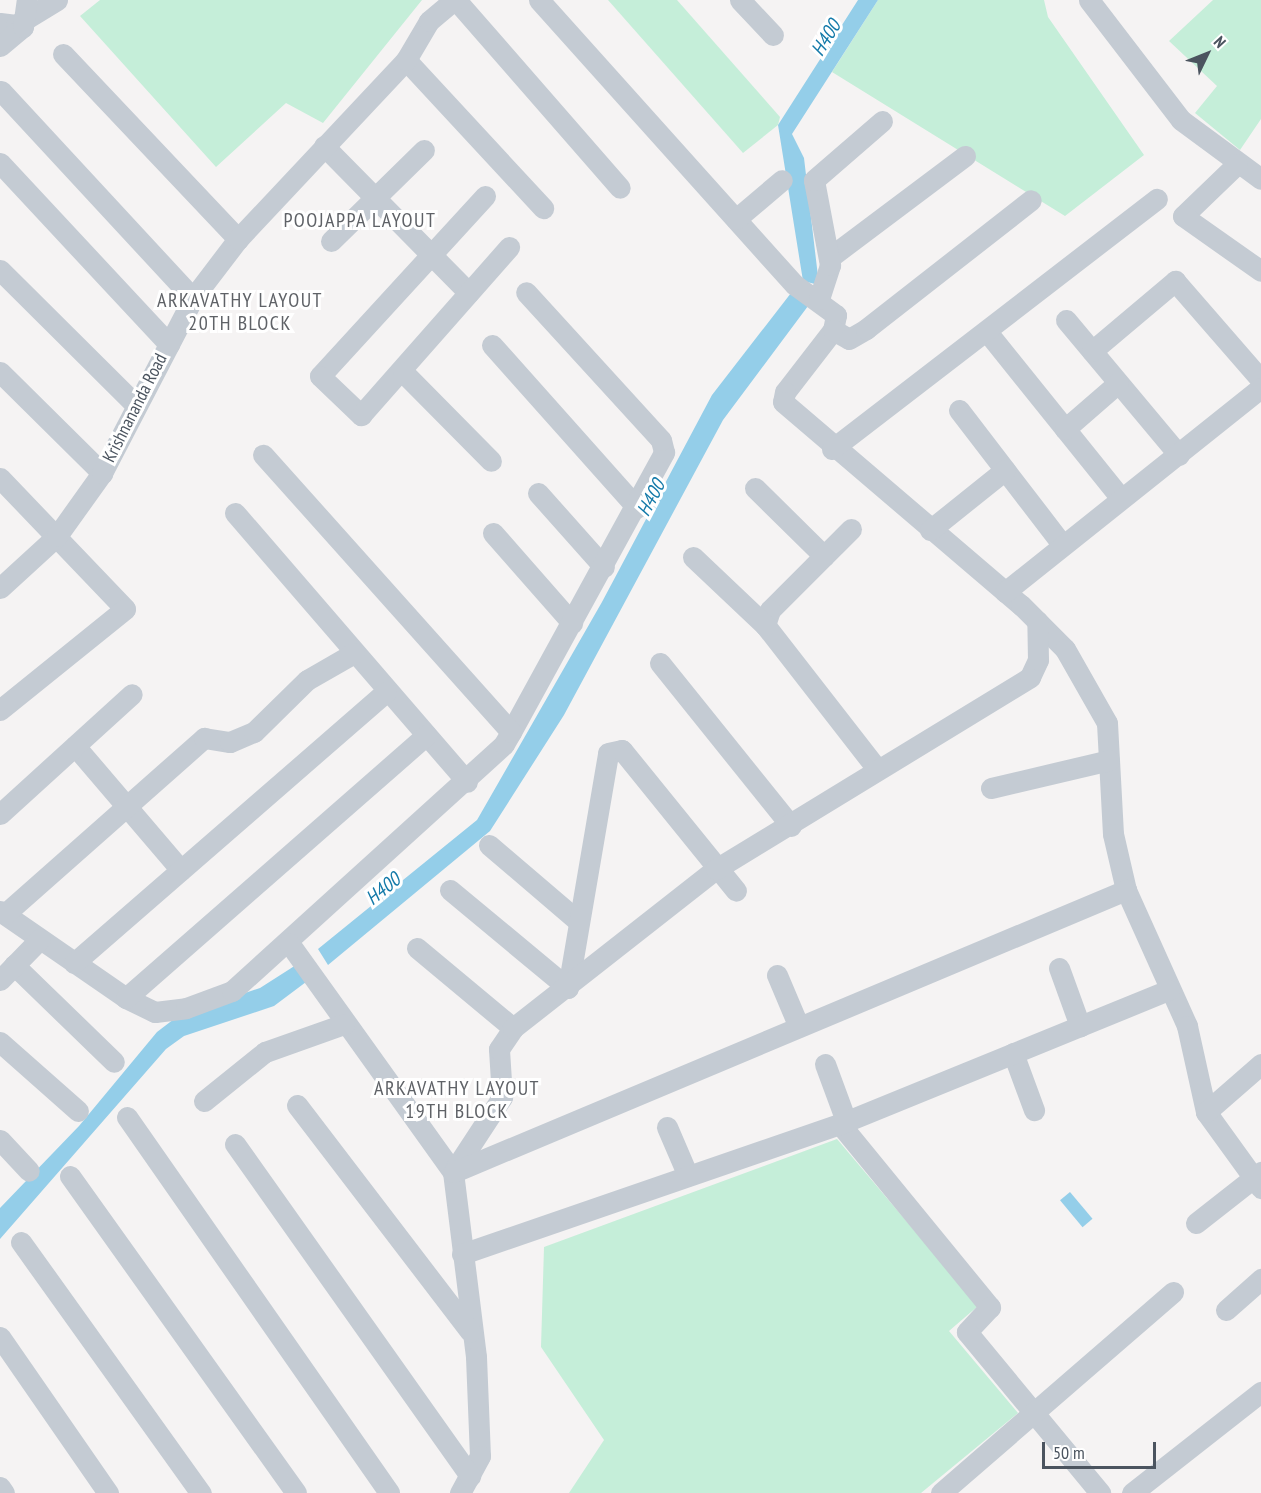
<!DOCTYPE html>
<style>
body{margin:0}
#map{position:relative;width:1261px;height:1493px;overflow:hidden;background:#f5f3f3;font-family:"PT Sans Narrow",sans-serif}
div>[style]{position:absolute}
.green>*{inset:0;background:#c5eed9}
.water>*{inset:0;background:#94cee9;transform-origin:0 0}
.minor>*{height:21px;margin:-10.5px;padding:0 10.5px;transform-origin:10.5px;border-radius:10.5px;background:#c4cbd3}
span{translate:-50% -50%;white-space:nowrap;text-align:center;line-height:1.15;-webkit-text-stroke:6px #fff;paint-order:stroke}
.street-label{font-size:18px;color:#4b545f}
.water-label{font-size:20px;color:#147aa9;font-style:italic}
.neighbourhood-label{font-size:20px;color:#5f6267;letter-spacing:1.5px}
.north{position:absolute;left:1177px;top:24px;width:60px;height:60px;-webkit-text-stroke:4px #fff;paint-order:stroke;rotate:47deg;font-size:16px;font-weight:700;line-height:24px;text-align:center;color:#4b545f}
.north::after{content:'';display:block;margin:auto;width:21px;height:27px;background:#4b545f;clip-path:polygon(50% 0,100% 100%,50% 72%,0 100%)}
.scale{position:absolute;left:1042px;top:1442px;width:114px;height:27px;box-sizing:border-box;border:3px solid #4b545f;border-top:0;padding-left:8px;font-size:18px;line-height:21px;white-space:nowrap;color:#4b545f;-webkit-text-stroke:4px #fff;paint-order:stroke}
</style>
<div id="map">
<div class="green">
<i style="clip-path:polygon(100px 0,422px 0,323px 123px,286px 103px,216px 167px,80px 16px)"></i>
<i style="clip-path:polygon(608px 0,677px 0,780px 117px,778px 125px,743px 153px)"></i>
<i style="clip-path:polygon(878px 0,1044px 0,1048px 17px,1144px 155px,1065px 216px,832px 72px)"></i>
<i style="clip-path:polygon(1213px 0,1261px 0,1261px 119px,1240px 150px,1195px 113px,1217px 86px,1169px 41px)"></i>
<i style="clip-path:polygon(837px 1139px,978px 1306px,949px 1331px,1018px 1413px,921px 1493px,569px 1493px,604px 1440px,541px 1347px,544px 1247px)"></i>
</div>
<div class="water">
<i style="clip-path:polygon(858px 0,878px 0,792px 134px,804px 158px,819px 285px,803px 281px,778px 125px)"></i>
<i style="clip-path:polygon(791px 293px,811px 302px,723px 420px,564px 715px,490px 831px,328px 965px,318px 949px,477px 820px,602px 602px,712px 395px)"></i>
<i style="clip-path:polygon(296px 965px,306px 982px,274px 1006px,184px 1036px,166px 1049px,0 1239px,0 1208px,79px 1126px,157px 1032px,178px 1016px,260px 988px)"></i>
<i style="left:1070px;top:1192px;width:35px;height:13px;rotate:50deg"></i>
</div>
<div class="minor">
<i style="left:456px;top:0;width:249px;rotate:48.9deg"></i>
<i style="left:539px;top:0;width:383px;rotate:48.1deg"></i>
<i style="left:795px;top:285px;width:51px;rotate:36.2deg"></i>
<i style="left:836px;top:315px;width:15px;rotate:101deg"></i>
<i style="left:833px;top:330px;width:78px;rotate:127.7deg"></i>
<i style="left:785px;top:392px;width:10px;rotate:101deg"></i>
<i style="left:783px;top:402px;width:313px;rotate:40.5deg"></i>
<i style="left:1021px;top:605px;width:62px;rotate:45deg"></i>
<i style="left:1065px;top:649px;width:85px;rotate:60.4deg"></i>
<i style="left:1107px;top:723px;width:111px;rotate:86.9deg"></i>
<i style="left:1113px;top:834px;width:57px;rotate:76.9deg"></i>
<i style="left:1126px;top:890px;width:149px;rotate:65.8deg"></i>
<i style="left:1187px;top:1026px;width:88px;rotate:77.5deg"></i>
<i style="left:1206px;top:1112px;width:94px;rotate:54.1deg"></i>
<i style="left:740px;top:0;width:48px;rotate:46.7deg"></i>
<i style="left:1089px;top:0;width:151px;rotate:52.5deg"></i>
<i style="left:1181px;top:120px;width:99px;rotate:36.4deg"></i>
<i style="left:0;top:23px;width:16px;rotate:7deg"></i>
<i style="left:16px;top:25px;width:48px;rotate:-31.4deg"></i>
<i style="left:0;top:46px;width:30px;rotate:-40deg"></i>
<i style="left:23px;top:27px;width:27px;rotate:-82deg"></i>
<i style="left:63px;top:54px;width:255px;rotate:46.6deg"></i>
<i style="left:406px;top:60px;width:202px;rotate:47.2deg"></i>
<i style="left:1px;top:91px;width:282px;rotate:47.2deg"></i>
<i style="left:324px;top:146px;width:206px;rotate:45.4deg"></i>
<i style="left:0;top:163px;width:248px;rotate:47deg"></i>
<i style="left:1237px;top:164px;width:75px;rotate:136.1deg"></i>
<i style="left:1183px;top:216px;width:95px;rotate:35.2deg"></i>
<i style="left:485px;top:196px;width:244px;rotate:132.5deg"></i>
<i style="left:320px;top:376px;width:57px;rotate:43.6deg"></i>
<i style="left:361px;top:415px;width:224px;rotate:-48.6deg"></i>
<i style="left:736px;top:219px;width:60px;rotate:-40.3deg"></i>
<i style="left:331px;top:241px;width:130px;rotate:-44.4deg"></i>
<i style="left:829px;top:258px;width:170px;rotate:-36.9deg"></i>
<i style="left:0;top:270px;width:189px;rotate:44.8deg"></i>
<i style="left:819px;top:299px;width:36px;rotate:-72deg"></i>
<i style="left:830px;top:265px;width:86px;rotate:-100.7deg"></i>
<i style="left:814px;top:180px;width:90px;rotate:-40.9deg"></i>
<i style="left:1066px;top:320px;width:176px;rotate:50.1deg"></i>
<i style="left:833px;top:330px;width:18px;rotate:29deg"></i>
<i style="left:849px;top:339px;width:20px;rotate:-30deg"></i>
<i style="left:866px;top:329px;width:209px;rotate:-38deg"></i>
<i style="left:988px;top:333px;width:211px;rotate:51.2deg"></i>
<i style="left:492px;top:345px;width:218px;rotate:48.3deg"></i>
<i style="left:1092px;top:351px;width:109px;rotate:-40.1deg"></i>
<i style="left:1175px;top:281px;width:131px;rotate:49deg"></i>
<i style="left:0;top:372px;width:144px;rotate:44.7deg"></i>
<i style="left:403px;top:372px;width:125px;rotate:45.3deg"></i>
<i style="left:959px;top:410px;width:169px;rotate:52.5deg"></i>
<i style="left:1065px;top:429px;width:70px;rotate:-41deg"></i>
<i style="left:832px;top:449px;width:410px;rotate:-37.6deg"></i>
<i style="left:0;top:478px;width:181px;rotate:46.3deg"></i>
<i style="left:125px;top:609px;width:161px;rotate:141.1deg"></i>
<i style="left:755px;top:488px;width:97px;rotate:44.6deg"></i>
<i style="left:538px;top:493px;width:99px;rotate:48.3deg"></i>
<i style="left:235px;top:513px;width:355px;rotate:49.2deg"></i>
<i style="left:851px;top:529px;width:115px;rotate:135deg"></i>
<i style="left:770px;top:610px;width:16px;rotate:108deg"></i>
<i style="left:765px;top:625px;width:182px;rotate:52.1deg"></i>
<i style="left:930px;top:530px;width:96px;rotate:-38.7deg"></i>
<i style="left:493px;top:533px;width:120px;rotate:48.7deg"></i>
<i style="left:693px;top:557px;width:99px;rotate:43.4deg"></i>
<i style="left:0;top:588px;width:77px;rotate:-42.4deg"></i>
<i style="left:57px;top:536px;width:77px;rotate:-54.5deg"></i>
<i style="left:102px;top:473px;width:197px;rotate:-62.5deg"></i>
<i style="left:193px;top:298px;width:74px;rotate:-52.7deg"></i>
<i style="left:238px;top:239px;width:245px;rotate:-46.8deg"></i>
<i style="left:406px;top:60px;width:45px;rotate:-59.5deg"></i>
<i style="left:429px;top:21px;width:33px;rotate:-40deg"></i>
<i style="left:1005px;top:592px;width:327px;rotate:-38.6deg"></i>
<i style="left:660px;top:663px;width:209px;rotate:51.2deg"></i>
<i style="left:511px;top:732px;width:319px;rotate:-61.3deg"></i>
<i style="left:664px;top:452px;width:12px;rotate:-104deg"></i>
<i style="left:661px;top:440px;width:200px;rotate:-132.4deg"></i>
<i style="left:75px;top:746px;width:163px;rotate:49.5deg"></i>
<i style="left:991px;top:788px;width:121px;rotate:-13.3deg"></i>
<i style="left:0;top:814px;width:178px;rotate:-42.3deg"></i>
<i style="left:489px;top:845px;width:117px;rotate:40.5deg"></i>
<i style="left:450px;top:890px;width:153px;rotate:39.7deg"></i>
<i style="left:0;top:911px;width:153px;rotate:34.6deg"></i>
<i style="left:126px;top:998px;width:32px;rotate:26deg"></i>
<i style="left:155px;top:1012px;width:31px;rotate:-7deg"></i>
<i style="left:186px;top:1008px;width:49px;rotate:-20.3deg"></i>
<i style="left:232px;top:991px;width:367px;rotate:-42.2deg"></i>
<i style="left:504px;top:744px;width:14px;rotate:-60deg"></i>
<i style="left:511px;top:732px;width:372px;rotate:-131.8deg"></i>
<i style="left:5px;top:914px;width:266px;rotate:-41.5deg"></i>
<i style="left:204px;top:738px;width:26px;rotate:9deg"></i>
<i style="left:230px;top:742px;width:26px;rotate:-23deg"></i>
<i style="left:254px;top:732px;width:74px;rotate:-44.5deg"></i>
<i style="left:307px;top:680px;width:54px;rotate:-29.9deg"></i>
<i style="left:289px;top:943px;width:282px;rotate:54.4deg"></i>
<i style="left:453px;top:1172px;width:186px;rotate:82.9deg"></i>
<i style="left:476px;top:1357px;width:99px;rotate:87.7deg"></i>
<i style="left:480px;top:1456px;width:42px;rotate:118.4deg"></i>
<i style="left:417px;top:948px;width:125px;rotate:39.8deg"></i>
<i style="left:74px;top:963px;width:413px;rotate:-41deg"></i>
<i style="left:14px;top:965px;width:139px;rotate:44.1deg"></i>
<i style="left:1059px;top:968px;width:62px;rotate:70.1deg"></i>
<i style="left:777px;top:975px;width:56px;rotate:67.1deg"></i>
<i style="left:0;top:980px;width:57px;rotate:-45.7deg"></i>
<i style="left:568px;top:988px;width:238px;rotate:-80.3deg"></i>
<i style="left:608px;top:753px;width:14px;rotate:-12deg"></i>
<i style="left:622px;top:750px;width:181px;rotate:51deg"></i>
<i style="left:126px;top:998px;width:399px;rotate:-41.2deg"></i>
<i style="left:0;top:1042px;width:104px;rotate:41.5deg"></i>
<i style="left:1013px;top:1053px;width:61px;rotate:69.8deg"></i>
<i style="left:825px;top:1064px;width:61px;rotate:69.8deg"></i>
<i style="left:204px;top:1101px;width:78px;rotate:-38.8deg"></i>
<i style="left:265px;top:1052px;width:84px;rotate:-19.5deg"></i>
<i style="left:297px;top:1105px;width:285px;rotate:52.6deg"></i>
<i style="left:1206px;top:1112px;width:73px;rotate:-41.1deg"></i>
<i style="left:127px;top:1117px;width:458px;rotate:55.1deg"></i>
<i style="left:840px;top:1124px;width:237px;rotate:50.7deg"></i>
<i style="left:990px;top:1307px;width:34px;rotate:133deg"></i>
<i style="left:967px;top:1332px;width:209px;rotate:50.4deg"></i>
<i style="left:667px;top:1127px;width:53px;rotate:66.8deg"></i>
<i style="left:0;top:1140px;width:42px;rotate:46.9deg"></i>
<i style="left:235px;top:1144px;width:407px;rotate:54.7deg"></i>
<i style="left:453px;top:1172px;width:90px;rotate:-56.8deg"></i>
<i style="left:502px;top:1097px;width:48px;rotate:-93.6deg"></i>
<i style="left:499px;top:1049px;width:25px;rotate:-56deg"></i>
<i style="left:513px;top:1028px;width:258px;rotate:-38.1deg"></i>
<i style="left:716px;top:869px;width:368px;rotate:-31.4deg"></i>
<i style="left:1030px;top:677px;width:19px;rotate:-65deg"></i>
<i style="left:1038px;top:660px;width:39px;rotate:-91deg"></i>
<i style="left:454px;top:1172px;width:729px;rotate:-22.77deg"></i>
<i style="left:70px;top:1176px;width:389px;rotate:54.5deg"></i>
<i style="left:1196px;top:1223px;width:83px;rotate:-38.1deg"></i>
<i style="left:21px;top:1242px;width:309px;rotate:54.4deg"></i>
<i style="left:462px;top:1254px;width:400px;rotate:-19deg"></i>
<i style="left:840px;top:1124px;width:355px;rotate:-22.2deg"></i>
<i style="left:1226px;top:1310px;width:47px;rotate:-41.5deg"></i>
<i style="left:0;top:1337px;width:190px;rotate:55.3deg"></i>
<i style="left:0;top:1487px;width:7px;rotate:56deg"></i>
<i style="left:941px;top:1493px;width:307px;rotate:-40.9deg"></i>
<i style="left:1132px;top:1493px;width:164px;rotate:-38.1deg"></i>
</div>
<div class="street-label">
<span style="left:135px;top:408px;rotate:-63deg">Krishnananda Road</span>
</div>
<div class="water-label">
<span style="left:826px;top:38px;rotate:-59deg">H400</span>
<span style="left:651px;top:498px;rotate:-62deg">H400</span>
<span style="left:383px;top:889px;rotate:-39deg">H400</span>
</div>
<div class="neighbourhood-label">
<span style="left:360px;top:220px">POOJAPPA LAYOUT</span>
<span style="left:240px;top:312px">ARKAVATHY LAYOUT<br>20TH BLOCK</span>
<span style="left:457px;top:1100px">ARKAVATHY LAYOUT<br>19TH BLOCK</span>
</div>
<div class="north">N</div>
<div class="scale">50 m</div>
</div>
